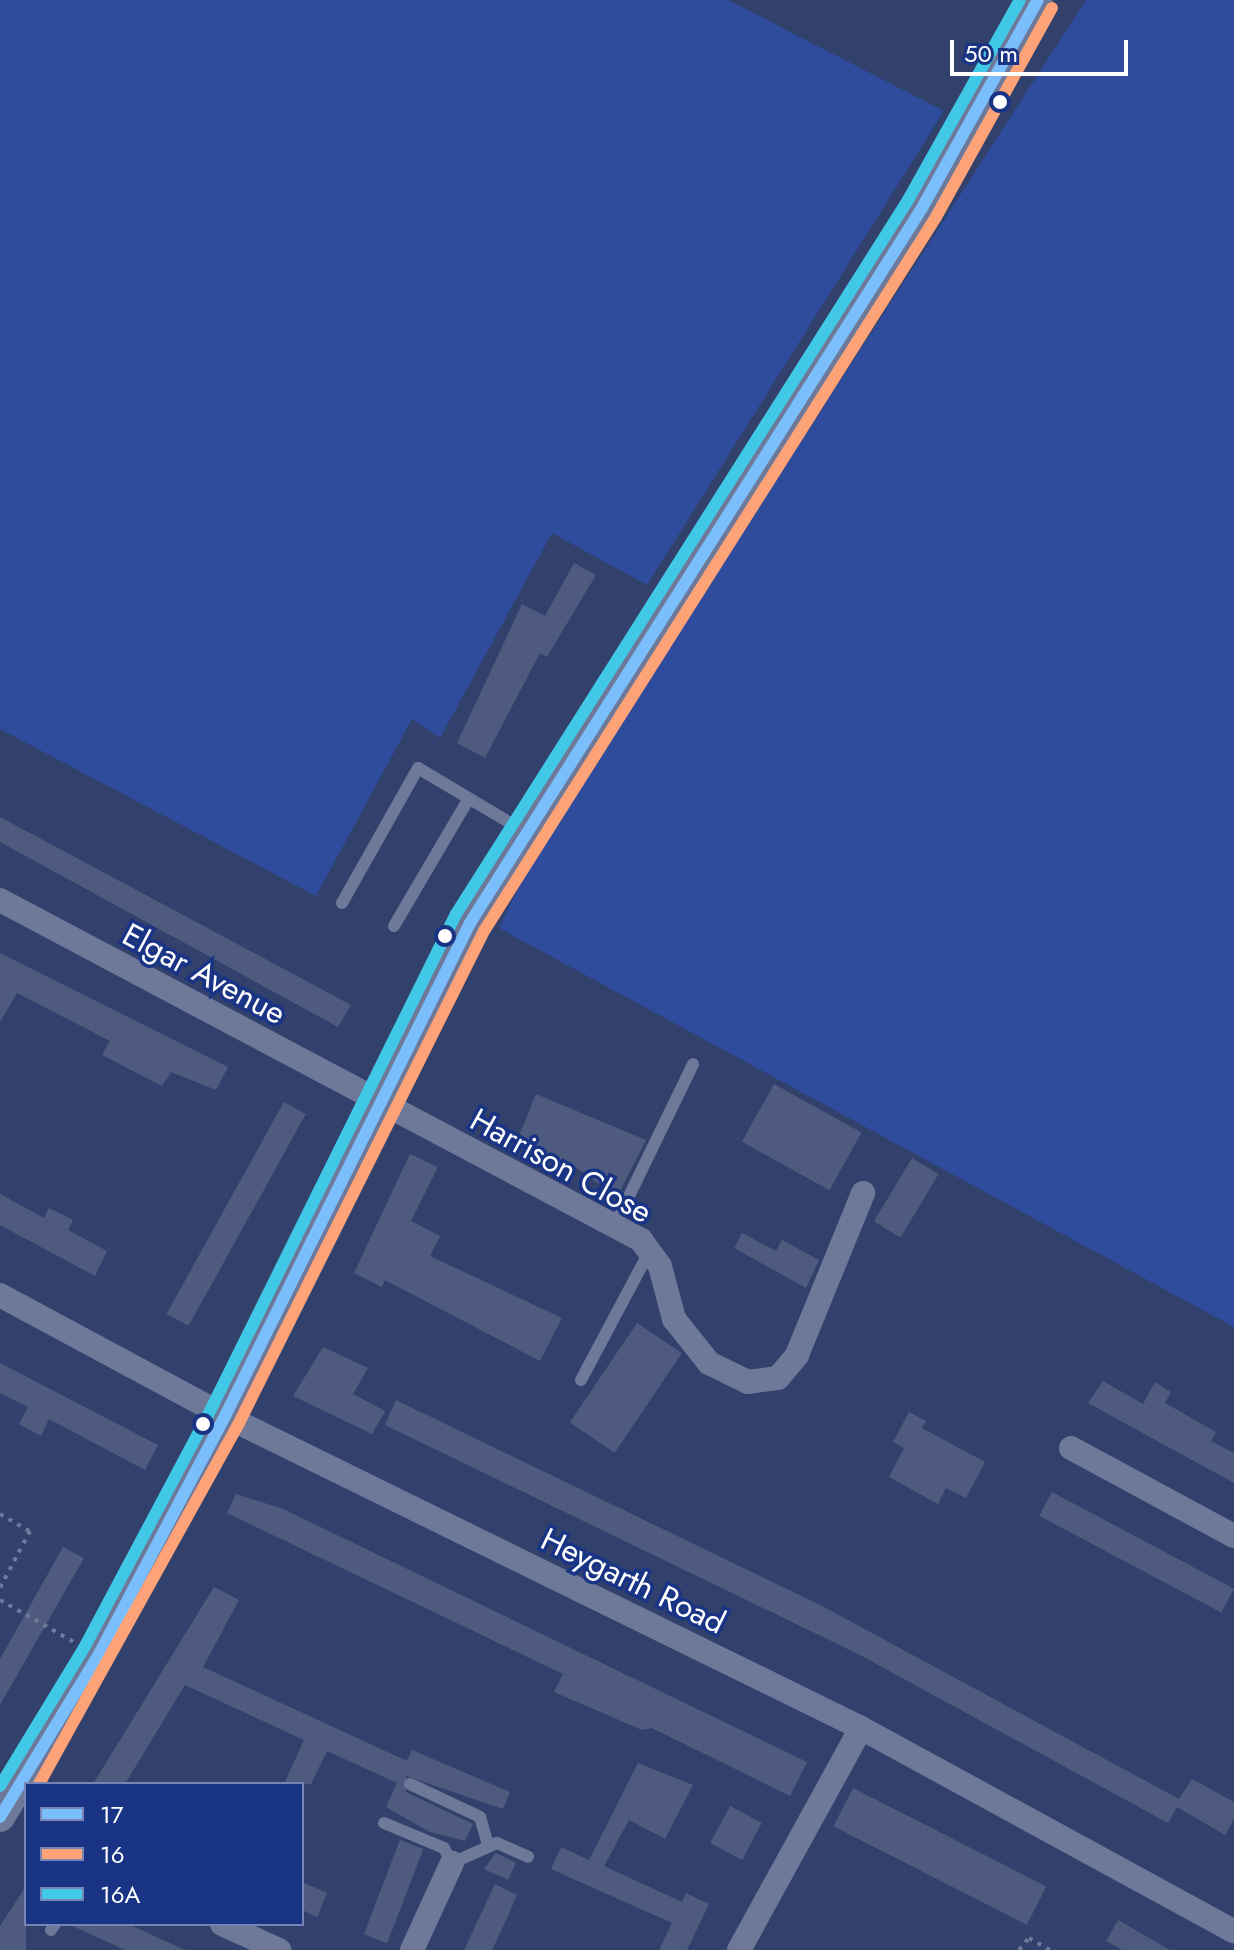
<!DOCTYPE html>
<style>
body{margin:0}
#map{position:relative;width:1234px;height:1950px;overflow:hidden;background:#32416c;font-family:Jost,sans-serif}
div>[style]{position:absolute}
.green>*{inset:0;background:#2e4b9c}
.building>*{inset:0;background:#4f5b7e;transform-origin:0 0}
.path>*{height:4px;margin-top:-2px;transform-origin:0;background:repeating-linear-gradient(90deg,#6e799a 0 4px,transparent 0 10px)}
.service>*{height:12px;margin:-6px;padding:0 6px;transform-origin:6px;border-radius:6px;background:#6e799a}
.minor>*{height:24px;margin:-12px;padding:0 12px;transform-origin:12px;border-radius:12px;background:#6e799a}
.tertiary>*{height:30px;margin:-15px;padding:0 15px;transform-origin:15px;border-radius:15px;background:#6e799a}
.bus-1>*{height:12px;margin:-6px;padding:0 6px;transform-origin:6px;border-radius:6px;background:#7abffc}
.bus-2>*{height:12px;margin:-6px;padding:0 6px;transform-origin:6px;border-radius:6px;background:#fea277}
.bus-3>*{height:12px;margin:-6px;padding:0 6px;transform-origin:6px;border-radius:6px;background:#40c8e6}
.dots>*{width:22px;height:22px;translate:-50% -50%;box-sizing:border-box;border:4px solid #1a3485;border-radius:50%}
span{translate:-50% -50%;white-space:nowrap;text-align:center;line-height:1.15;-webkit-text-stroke:7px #1a3485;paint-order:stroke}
.street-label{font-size:32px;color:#fff}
.legend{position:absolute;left:24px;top:1782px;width:280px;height:144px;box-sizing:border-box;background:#1a3485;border:2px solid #7685b6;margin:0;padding:10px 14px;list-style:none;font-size:24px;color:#fff}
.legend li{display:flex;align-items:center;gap:16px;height:40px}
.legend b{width:40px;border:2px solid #7685b6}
.scale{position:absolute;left:950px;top:40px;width:178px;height:36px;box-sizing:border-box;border:4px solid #fff;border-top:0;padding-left:10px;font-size:24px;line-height:28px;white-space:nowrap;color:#fff;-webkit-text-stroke:6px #1a3485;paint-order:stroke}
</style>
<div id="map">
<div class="green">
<i style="clip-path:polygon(0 0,728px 0,944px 111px,647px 585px,552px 533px,440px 738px,412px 719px,316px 896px,0 729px)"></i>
<i style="clip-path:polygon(1086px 0,1234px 0,1234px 1327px,499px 928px,532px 858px)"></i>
</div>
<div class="building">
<i style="clip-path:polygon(574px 563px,596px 575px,547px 657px,540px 653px,485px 758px,457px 743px,522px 604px,545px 616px)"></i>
<i style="clip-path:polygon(0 817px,351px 1005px,338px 1027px,0 842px)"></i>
<i style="clip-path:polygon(0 953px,228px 1067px,216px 1090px,171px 1072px,162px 1086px,102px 1055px,110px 1041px,17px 993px,0 1022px)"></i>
<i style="left:774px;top:1084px;width:100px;height:66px;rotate:29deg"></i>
<i style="clip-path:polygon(536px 1094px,646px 1140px,617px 1197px,571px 1164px,516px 1143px)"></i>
<i style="left:284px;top:1102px;width:25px;height:242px;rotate:29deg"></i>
<i style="clip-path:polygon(410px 1154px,438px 1167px,411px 1221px,440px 1236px,430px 1256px,562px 1318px,540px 1361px,385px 1280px,382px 1287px,354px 1273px)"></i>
<i style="left:912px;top:1158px;width:31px;height:74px;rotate:31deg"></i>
<i style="clip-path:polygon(0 1194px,44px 1218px,49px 1208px,73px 1220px,68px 1230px,107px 1251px,95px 1276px,0 1225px)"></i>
<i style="clip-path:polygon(742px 1233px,776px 1251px,782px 1240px,819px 1260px,806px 1288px,734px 1248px)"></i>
<i style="left:637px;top:1323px;width:54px;height:120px;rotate:34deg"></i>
<i style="clip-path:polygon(323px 1347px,368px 1368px,353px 1394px,385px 1411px,372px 1434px,293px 1396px)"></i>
<i style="clip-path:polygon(0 1363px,158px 1445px,145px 1470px,49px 1419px,41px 1436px,19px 1424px,28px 1407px,0 1393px)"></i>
<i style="clip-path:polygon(1103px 1381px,1143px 1404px,1155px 1382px,1171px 1392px,1165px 1403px,1216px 1432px,1211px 1441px,1234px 1453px,1234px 1483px,1088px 1403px)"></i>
<i style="clip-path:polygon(396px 1400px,822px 1606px,1179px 1799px,1192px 1779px,1234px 1802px,1234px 1819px,1225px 1835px,1177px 1807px,1168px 1823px,860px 1655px,385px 1425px)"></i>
<i style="clip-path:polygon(909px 1412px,926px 1421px,922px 1428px,985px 1462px,966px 1498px,946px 1488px,938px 1504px,889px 1477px,904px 1448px,893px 1442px)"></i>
<i style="left:1052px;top:1492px;width:206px;height:27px;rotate:28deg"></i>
<i style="clip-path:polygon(236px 1494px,283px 1509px,807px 1762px,790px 1796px,652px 1728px,642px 1730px,554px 1692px,563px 1674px,227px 1513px)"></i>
<i style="clip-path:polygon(63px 1547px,84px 1558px,0 1705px,0 1659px)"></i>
<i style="clip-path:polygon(214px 1587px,239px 1600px,203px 1667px,407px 1761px,412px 1750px,510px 1792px,503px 1809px,406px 1776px,406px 1792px,473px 1824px,465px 1841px,430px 1832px,386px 1807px,397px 1783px,327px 1751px,311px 1784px,284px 1784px,304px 1740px,185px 1685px,125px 1784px,93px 1784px)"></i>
<i style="clip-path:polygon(638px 1763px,693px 1785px,665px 1839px,629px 1820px,604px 1866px,682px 1902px,686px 1893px,709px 1904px,687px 1950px,659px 1950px,672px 1923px,551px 1869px,561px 1847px,589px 1860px)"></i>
<i style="left:853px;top:1788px;width:217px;height:43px;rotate:27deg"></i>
<i style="left:730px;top:1806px;width:36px;height:42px;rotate:28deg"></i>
<i style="left:400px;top:1840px;width:25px;height:101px;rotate:21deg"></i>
<i style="clip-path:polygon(496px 1853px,516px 1863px,508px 1880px,484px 1869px)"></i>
<i style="clip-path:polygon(302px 1882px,327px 1893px,317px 1917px,302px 1910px)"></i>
<i style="clip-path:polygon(495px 1884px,517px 1895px,507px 1918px,492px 1950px,464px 1950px)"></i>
<i style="clip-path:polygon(26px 1886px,26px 1950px,0 1950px,0 1926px)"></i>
<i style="clip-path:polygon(1118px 1920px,1139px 1932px,1170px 1950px,1122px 1950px,1106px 1941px)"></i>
<i style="clip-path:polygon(68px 1924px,128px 1924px,185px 1950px,125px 1950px)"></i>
</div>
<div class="path">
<i style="left:0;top:1514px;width:34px;rotate:30deg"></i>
<i style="left:30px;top:1531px;width:64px;rotate:117.8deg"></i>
<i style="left:0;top:1600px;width:85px;rotate:29.6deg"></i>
<i style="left:1019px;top:1950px;width:16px;rotate:-50deg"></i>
<i style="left:1029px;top:1938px;width:24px;rotate:30deg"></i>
</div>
<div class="service">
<i style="left:342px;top:903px;width:155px;rotate:-60.6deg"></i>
<i style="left:418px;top:768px;width:127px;rotate:30.8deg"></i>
<i style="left:394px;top:926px;width:148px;rotate:-59.6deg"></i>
<i style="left:614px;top:1227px;width:181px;rotate:-64.1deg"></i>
<i style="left:581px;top:1380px;width:145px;rotate:-62deg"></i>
<i style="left:410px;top:1784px;width:77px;rotate:25.2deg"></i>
<i style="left:480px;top:1817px;width:29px;rotate:74deg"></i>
<i style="left:384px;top:1823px;width:65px;rotate:22.6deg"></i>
<i style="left:444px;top:1848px;width:17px;rotate:62deg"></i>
<i style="left:452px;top:1863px;width:49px;rotate:-24deg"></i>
<i style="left:497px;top:1843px;width:34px;rotate:24deg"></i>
<i style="left:51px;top:1930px;width:7px;rotate:-56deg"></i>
</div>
<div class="minor">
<i style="left:0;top:900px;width:726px;rotate:27.94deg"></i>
<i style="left:641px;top:1240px;width:32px;rotate:54deg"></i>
<i style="left:660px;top:1266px;width:55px;rotate:75.2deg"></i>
<i style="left:674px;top:1319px;width:56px;rotate:51.5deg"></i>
<i style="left:709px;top:1363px;width:43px;rotate:26deg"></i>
<i style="left:748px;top:1382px;width:30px;rotate:-8deg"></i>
<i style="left:778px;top:1378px;width:30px;rotate:-50deg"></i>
<i style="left:797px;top:1355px;width:175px;rotate:-67.8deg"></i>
<i style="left:0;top:1295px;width:255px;rotate:28.3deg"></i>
<i style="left:225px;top:1416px;width:708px;rotate:26.13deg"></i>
<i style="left:861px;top:1728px;width:425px;rotate:28.6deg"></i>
<i style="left:1071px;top:1448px;width:185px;rotate:28.4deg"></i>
<i style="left:222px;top:1924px;width:63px;rotate:24.5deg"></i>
<i style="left:412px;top:1950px;width:96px;rotate:-65.3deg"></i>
<i style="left:739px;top:1950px;width:253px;rotate:-61.2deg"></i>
</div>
<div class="tertiary">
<i style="left:0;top:1817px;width:188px;rotate:-58.7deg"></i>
<i style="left:98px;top:1656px;width:272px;rotate:-62.1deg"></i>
<i style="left:225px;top:1416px;width:551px;rotate:-63.57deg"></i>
<i style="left:470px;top:923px;width:846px;rotate:-57.7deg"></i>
<i style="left:922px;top:208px;width:238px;rotate:-60.9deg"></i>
</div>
<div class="bus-1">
<i style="left:0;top:1817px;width:188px;rotate:-58.7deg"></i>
<i style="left:98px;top:1656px;width:272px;rotate:-62.1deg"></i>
<i style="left:225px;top:1416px;width:551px;rotate:-63.57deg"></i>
<i style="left:470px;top:923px;width:846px;rotate:-57.7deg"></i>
<i style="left:922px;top:208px;width:238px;rotate:-60.9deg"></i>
</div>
<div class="bus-2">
<i style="left:39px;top:1784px;width:413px;rotate:-61deg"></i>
<i style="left:239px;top:1423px;width:550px;rotate:-63.53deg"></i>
<i style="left:484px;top:931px;width:845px;rotate:-57.66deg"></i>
<i style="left:936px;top:217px;width:239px;rotate:-61deg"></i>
</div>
<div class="bus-3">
<i style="left:0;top:1786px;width:162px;rotate:-58.7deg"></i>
<i style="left:84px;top:1648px;width:271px;rotate:-62deg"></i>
<i style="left:211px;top:1409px;width:552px;rotate:-63.67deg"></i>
<i style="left:456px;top:914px;width:845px;rotate:-57.66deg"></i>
<i style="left:908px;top:200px;width:229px;rotate:-60.8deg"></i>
</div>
<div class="dots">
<i style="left:1000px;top:102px;background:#fff"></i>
<i style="left:445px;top:936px;background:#fff"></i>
<i style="left:203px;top:1424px;background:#fff"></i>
</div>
<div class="street-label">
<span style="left:204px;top:974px;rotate:28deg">Elgar Avenue</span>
<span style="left:561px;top:1166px;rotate:29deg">Harrison Close</span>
<span style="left:633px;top:1581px;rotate:26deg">Heygarth Road</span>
</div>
<ul class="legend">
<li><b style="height:10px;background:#7abffc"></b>17</li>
<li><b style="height:10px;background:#fea277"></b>16</li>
<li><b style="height:10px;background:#40c8e6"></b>16A</li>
</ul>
<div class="scale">50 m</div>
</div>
